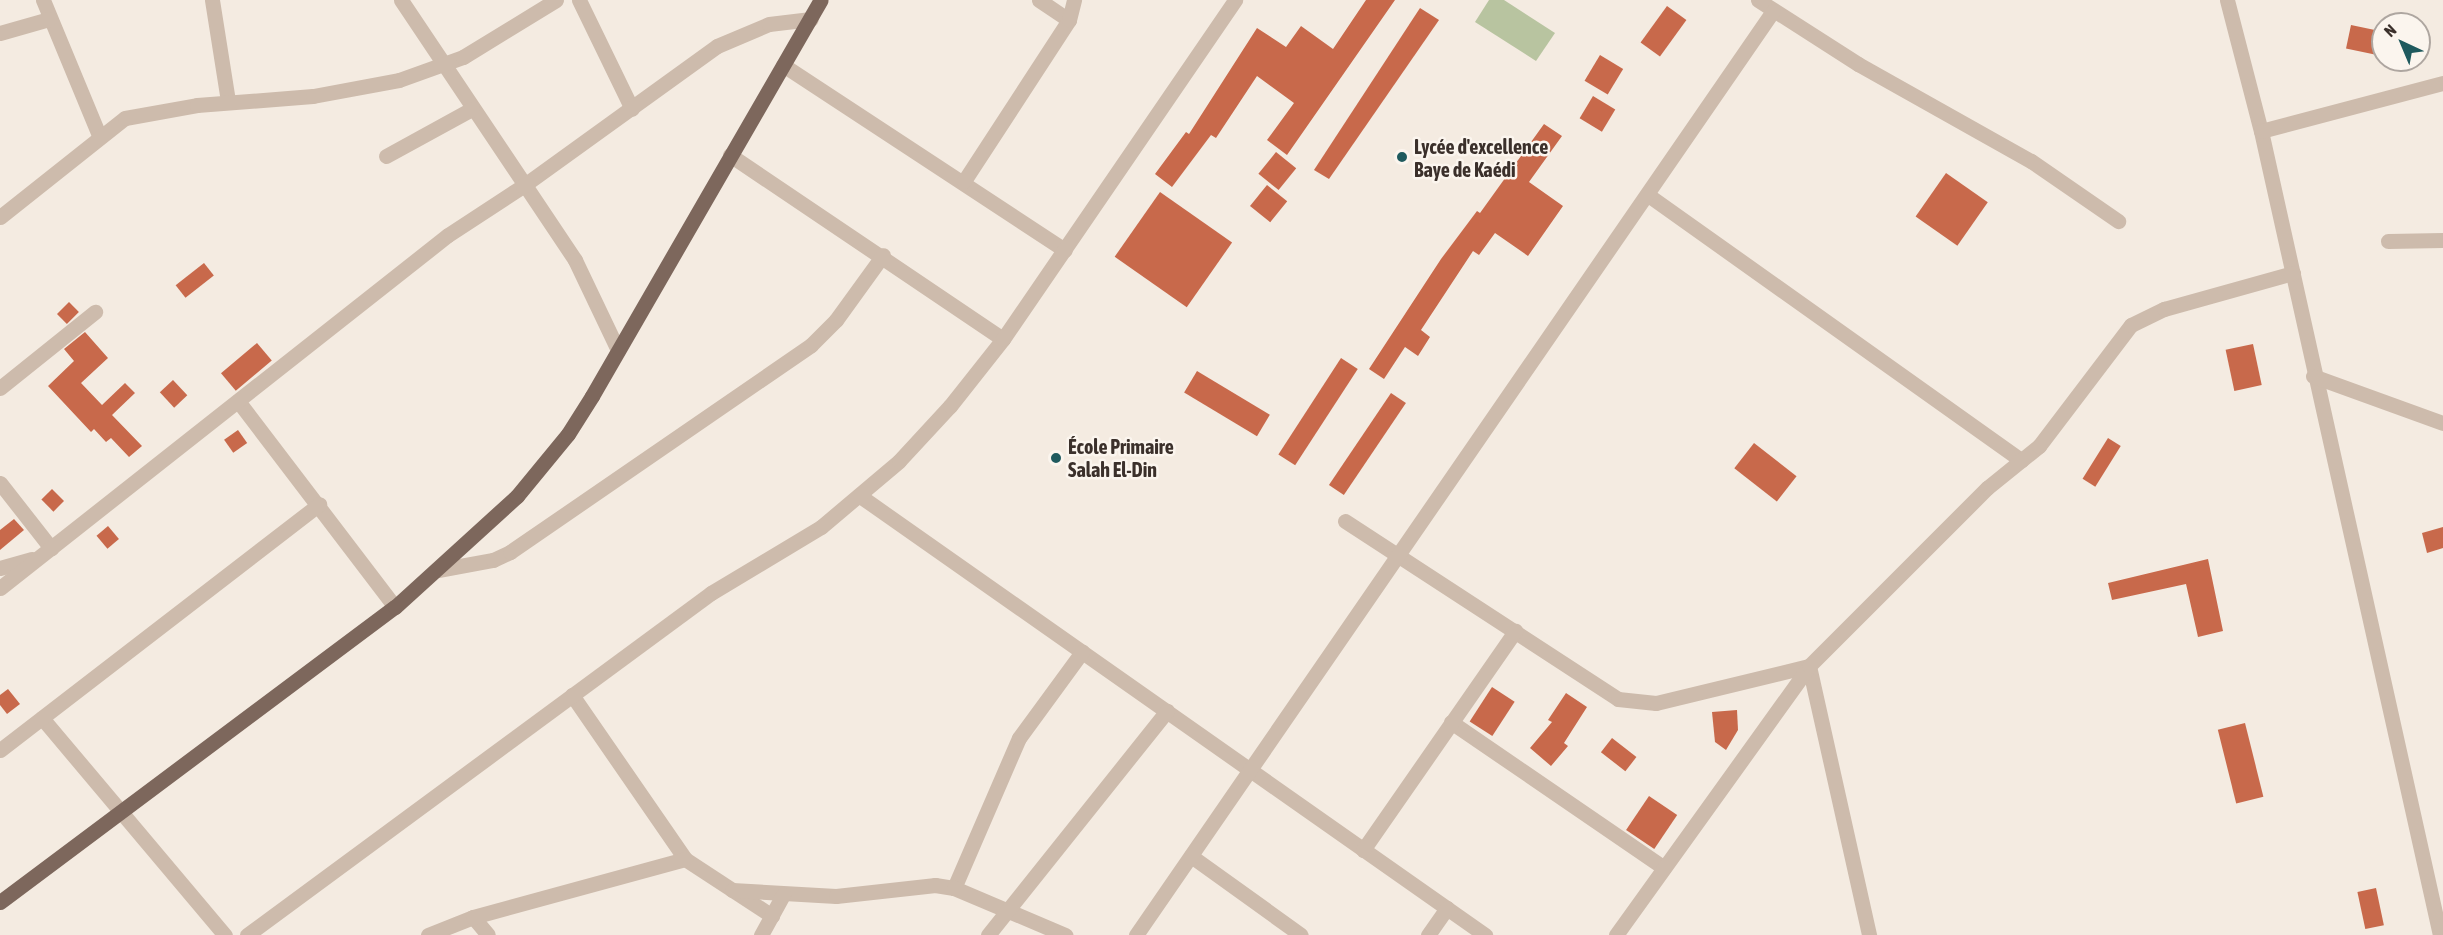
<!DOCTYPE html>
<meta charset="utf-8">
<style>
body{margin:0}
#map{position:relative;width:2443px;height:935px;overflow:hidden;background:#f4ebe1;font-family:"Asap Condensed",sans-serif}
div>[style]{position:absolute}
.green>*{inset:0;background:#b8c4a0}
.building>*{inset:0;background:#c8694b;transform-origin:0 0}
.minor>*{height:15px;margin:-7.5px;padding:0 7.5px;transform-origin:7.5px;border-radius:7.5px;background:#cdbbac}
.major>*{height:15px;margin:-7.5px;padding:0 7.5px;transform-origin:7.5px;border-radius:7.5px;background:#7d675c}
.dots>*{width:16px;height:16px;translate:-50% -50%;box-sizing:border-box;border:3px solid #fbf5ee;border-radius:50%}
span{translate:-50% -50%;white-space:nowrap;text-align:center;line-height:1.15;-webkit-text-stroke:5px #fbf5ee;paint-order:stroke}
.poi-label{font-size:20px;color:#3b302b;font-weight:700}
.left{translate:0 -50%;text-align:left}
.north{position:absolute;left:2371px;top:12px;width:60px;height:60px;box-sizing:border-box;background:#fbf5ee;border:2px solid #aea6a0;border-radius:50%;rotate:316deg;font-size:16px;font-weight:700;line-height:24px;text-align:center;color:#3b302b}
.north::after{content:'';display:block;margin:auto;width:21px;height:27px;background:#1f5a5e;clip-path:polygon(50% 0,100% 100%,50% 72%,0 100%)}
</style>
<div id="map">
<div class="green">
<i style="clip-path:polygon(1489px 0,1504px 0,1555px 33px,1536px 61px,1475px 22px)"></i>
</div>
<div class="building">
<i style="clip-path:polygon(1366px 0,1395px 0,1287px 155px,1267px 140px,1294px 103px,1257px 76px,1216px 138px,1211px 135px,1172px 187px,1155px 174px,1186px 132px,1189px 134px,1257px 28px,1286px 47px,1301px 26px,1333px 49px)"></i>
<i style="left:1667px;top:6px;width:24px;height:45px;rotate:36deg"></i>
<i style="clip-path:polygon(1420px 8px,1439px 20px,1329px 179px,1314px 170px)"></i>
<i style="left:2351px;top:25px;width:33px;height:24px;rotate:12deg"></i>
<i style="left:1600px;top:55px;width:27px;height:30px;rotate:31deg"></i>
<i style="left:1593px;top:96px;width:26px;height:26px;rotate:31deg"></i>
<i style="clip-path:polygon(1544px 124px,1562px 136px,1529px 182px,1563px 206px,1528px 256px,1495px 233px,1479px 255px,1473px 251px,1421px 330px,1430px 337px,1418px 356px,1405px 347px,1384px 379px,1369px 369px,1441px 259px,1477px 211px,1480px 213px)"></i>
<i style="left:1276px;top:152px;width:26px;height:28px;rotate:39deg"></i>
<i style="left:1946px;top:173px;width:51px;height:53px;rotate:35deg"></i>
<i style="left:1267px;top:185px;width:26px;height:27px;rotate:39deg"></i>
<i style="left:1160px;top:192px;width:88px;height:79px;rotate:35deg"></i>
<i style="left:204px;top:263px;width:16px;height:36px;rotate:52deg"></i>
<i style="left:69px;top:302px;width:14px;height:17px;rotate:45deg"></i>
<i style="clip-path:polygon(85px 332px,108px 358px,81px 383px,102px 405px,125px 383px,135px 393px,112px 415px,142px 446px,129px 457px,111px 438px,106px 442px,94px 429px,91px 432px,48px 386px,74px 361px,64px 349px)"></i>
<i style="left:257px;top:343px;width:23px;height:47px;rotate:50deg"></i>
<i style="left:2253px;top:344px;width:42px;height:28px;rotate:78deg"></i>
<i style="left:1341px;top:358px;width:20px;height:115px;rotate:33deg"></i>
<i style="left:1197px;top:371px;width:85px;height:25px;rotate:31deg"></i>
<i style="left:173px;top:380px;width:21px;height:18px;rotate:47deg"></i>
<i style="left:1391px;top:393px;width:18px;height:111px;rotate:34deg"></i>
<i style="left:238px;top:430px;width:16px;height:17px;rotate:55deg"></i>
<i style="left:2108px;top:438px;width:15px;height:48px;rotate:32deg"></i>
<i style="left:1754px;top:443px;width:54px;height:32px;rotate:38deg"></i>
<i style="left:52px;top:489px;width:17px;height:15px;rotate:45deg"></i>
<i style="clip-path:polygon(14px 519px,24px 530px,0 550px,0 530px)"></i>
<i style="left:108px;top:526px;width:17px;height:15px;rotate:50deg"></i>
<i style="clip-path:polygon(2443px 527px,2443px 548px,2427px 553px,2422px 533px)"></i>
<i style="clip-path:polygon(2208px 559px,2223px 631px,2198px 637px,2186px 584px,2112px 600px,2108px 583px)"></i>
<i style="left:1492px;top:687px;width:27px;height:41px;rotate:33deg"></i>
<i style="clip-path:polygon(8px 689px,20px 704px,7px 714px,0 705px,0 695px)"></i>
<i style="clip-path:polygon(1566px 693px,1587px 707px,1564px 743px,1568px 746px,1551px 766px,1530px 748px,1552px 722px,1548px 720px)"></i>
<i style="clip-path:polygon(1737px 710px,1738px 730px,1726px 750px,1715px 742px,1712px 712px)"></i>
<i style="left:2245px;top:723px;width:76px;height:28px;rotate:76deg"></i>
<i style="left:1612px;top:738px;width:31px;height:18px;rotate:38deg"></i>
<i style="left:1649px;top:796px;width:34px;height:41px;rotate:34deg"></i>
<i style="left:2376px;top:888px;width:38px;height:19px;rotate:78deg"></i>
</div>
<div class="minor">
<i style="left:43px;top:0;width:146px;rotate:67.5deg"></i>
<i style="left:212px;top:0;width:102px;rotate:81deg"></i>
<i style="left:401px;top:0;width:313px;rotate:56.2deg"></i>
<i style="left:575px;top:260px;width:100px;rotate:64.5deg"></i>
<i style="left:579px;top:0;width:121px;rotate:64.1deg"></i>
<i style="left:1039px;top:0;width:36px;rotate:34deg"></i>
<i style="left:1758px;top:0;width:119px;rotate:32.6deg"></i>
<i style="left:1858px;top:64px;width:198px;rotate:29.3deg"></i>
<i style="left:2031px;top:161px;width:106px;rotate:34.6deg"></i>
<i style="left:2227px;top:0;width:135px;rotate:75.5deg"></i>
<i style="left:2261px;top:131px;width:824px;rotate:77.45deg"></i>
<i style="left:0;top:33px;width:51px;rotate:-15.9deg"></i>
<i style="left:783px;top:65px;width:337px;rotate:33.3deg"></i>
<i style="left:2261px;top:131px;width:188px;rotate:-14.8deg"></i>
<i style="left:730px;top:155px;width:329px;rotate:34deg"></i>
<i style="left:386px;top:156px;width:98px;rotate:-28.7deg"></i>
<i style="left:964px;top:181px;width:192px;rotate:-56.9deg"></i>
<i style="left:1069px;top:20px;width:21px;rotate:-76deg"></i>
<i style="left:1648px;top:195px;width:458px;rotate:35.4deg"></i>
<i style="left:0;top:217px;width:159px;rotate:-38.4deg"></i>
<i style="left:125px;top:118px;width:73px;rotate:-10.2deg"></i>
<i style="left:197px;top:105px;width:116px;rotate:-4.4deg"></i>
<i style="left:313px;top:96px;width:87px;rotate:-10.5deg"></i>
<i style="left:399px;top:80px;width:68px;rotate:-19.8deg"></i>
<i style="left:463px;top:57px;width:109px;rotate:-31.5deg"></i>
<i style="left:2388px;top:241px;width:55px;rotate:-1deg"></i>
<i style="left:2313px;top:376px;width:138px;rotate:19.9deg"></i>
<i style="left:0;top:388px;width:122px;rotate:-38.7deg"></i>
<i style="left:238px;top:401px;width:259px;rotate:52.7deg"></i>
<i style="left:0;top:483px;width:83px;rotate:51.9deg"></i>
<i style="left:860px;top:496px;width:764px;rotate:35.08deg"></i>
<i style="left:1345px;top:521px;width:326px;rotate:33.1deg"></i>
<i style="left:1618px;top:699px;width:38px;rotate:6deg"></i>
<i style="left:1656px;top:703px;width:157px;rotate:-13.6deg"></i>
<i style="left:1809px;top:666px;width:276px;rotate:77.4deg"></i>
<i style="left:0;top:568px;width:33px;rotate:-16deg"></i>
<i style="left:438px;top:570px;width:56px;rotate:-10.3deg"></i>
<i style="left:493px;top:560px;width:19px;rotate:-25deg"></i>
<i style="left:510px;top:552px;width:365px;rotate:-34.5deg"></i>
<i style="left:811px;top:345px;width:35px;rotate:-45deg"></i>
<i style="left:836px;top:320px;width:80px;rotate:-54.1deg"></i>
<i style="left:0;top:588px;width:570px;rotate:-38.24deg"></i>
<i style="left:448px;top:235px;width:90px;rotate:-33.2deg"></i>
<i style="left:523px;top:186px;width:239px;rotate:-35.8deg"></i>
<i style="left:717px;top:46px;width:56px;rotate:-22.9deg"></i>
<i style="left:769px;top:24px;width:42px;rotate:-6.8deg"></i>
<i style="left:572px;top:695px;width:199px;rotate:55.4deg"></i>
<i style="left:685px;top:859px;width:104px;rotate:33.2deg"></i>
<i style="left:42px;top:718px;width:284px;rotate:49.9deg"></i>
<i style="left:1451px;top:722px;width:258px;rotate:34.4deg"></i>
<i style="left:0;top:750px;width:403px;rotate:-37.6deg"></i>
<i style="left:1363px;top:850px;width:267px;rotate:-55.2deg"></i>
<i style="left:1191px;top:856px;width:135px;rotate:35.7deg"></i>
<i style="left:954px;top:888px;width:163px;rotate:-66.6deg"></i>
<i style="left:1019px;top:738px;width:107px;rotate:-53.8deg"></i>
<i style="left:732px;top:890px;width:104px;rotate:3.3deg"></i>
<i style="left:836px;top:896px;width:100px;rotate:-6.3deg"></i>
<i style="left:935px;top:885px;width:19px;rotate:9deg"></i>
<i style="left:954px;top:888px;width:121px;rotate:22.9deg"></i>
<i style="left:473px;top:917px;width:23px;rotate:50deg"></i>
<i style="left:247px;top:935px;width:576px;rotate:-36.39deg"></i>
<i style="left:711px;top:593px;width:128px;rotate:-31deg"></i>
<i style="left:821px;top:527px;width:102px;rotate:-40.2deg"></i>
<i style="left:899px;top:461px;width:75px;rotate:-47.2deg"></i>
<i style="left:950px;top:406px;width:85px;rotate:-51.7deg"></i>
<i style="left:1003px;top:339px;width:411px;rotate:-55.6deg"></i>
<i style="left:428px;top:935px;width:48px;rotate:-21.8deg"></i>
<i style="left:473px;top:917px;width:220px;rotate:-15.3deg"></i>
<i style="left:761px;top:935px;width:46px;rotate:-61.2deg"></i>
<i style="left:988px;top:935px;width:287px;rotate:-51.4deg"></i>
<i style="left:1136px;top:935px;width:1122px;rotate:-55.42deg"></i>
<i style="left:1428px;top:935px;width:33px;rotate:-55deg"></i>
<i style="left:1616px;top:935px;width:331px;rotate:-54.3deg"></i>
<i style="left:1809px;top:666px;width:252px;rotate:-45deg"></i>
<i style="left:1987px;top:488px;width:67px;rotate:-38.9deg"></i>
<i style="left:2039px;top:446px;width:152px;rotate:-52.8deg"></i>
<i style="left:2131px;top:325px;width:37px;rotate:-26deg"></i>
<i style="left:2164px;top:309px;width:134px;rotate:-15.6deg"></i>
</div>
<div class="major">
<i style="left:0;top:902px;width:493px;rotate:-36.8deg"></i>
<i style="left:395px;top:607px;width:165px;rotate:-42.3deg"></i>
<i style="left:517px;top:496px;width:80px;rotate:-50.6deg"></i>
<i style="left:568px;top:434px;width:45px;rotate:-57.7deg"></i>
<i style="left:592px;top:396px;width:457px;rotate:-60deg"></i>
</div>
<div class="dots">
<i style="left:1402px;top:157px;background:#1f5a5e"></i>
<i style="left:1056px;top:458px;background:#1f5a5e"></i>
</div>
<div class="poi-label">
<span class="left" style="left:1414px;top:158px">Lycée d'excellence<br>Baye de Kaédi</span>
<span class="left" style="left:1068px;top:458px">École Primaire<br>Salah El-Din</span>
</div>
<div class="north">N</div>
</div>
